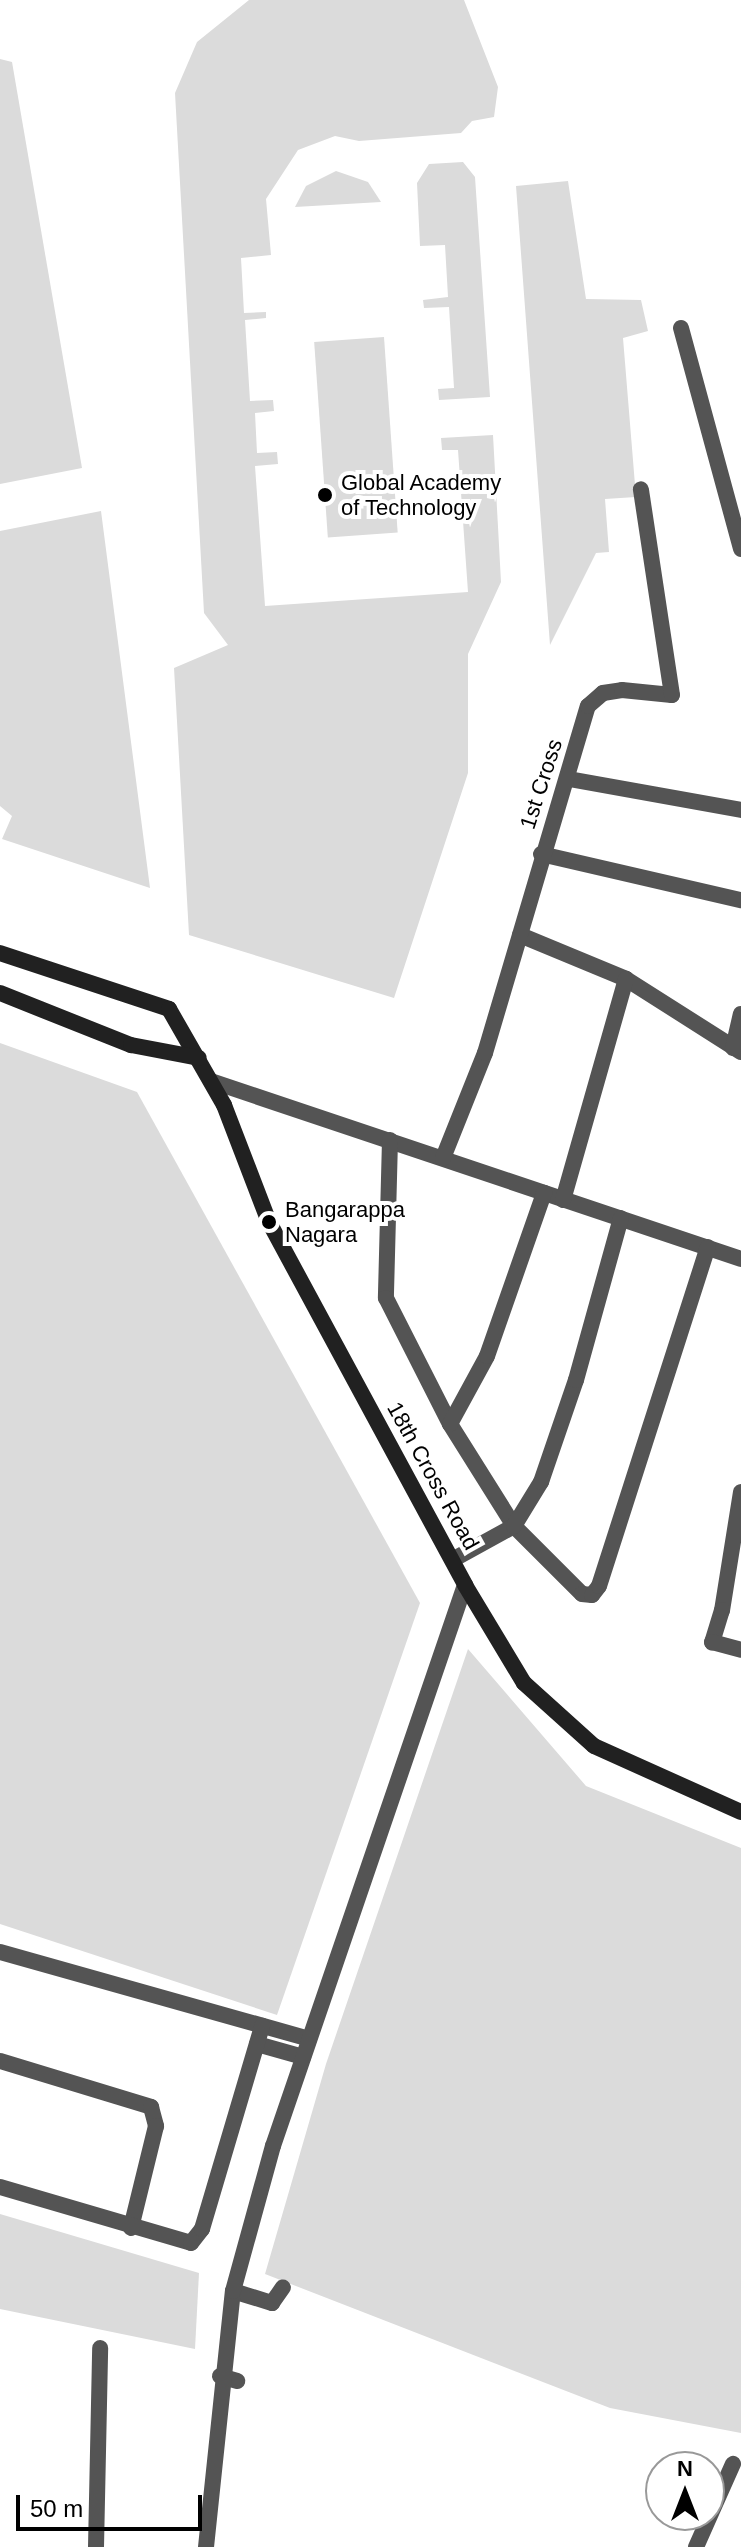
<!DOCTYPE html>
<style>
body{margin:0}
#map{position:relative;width:741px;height:2547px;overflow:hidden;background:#fff;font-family:Helvetica,sans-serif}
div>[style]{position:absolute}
.green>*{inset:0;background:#dbdbdb;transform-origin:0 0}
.street>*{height:16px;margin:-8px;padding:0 8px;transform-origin:8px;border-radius:8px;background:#545454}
.secondary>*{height:16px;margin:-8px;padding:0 8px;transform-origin:8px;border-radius:8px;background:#212121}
.dots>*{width:22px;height:22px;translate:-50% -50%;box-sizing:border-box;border:4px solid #fff;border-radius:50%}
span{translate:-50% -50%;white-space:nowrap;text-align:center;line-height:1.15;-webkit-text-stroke:8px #fff;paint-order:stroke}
.poi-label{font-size:22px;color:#000}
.left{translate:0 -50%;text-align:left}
.street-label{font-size:22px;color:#000}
.north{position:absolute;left:645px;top:2451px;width:80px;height:80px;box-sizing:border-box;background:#fff;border:2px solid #999;border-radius:50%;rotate:0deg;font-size:22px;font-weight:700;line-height:32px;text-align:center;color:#000}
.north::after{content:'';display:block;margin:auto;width:28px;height:36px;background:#000;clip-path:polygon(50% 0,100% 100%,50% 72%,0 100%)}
.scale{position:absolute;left:16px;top:2495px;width:186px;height:36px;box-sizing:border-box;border:4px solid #000;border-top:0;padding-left:10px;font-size:24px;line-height:28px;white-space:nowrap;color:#000;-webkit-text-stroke:6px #fff;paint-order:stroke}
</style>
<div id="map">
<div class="green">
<i style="clip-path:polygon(249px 0,464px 0,498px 87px,494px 117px,472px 121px,461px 133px,359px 141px,335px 136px,298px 150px,266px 199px,271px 255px,241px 258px,244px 313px,266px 312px,266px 318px,245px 320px,250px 401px,273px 400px,274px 411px,255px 413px,257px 453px,277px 452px,278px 464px,255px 466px,265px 606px,468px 592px,458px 450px,442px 450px,441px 438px,493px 435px,501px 582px,468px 654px,468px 773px,394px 998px,189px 935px,174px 668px,228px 645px,204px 613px,175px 93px,197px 42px)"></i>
<i style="clip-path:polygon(0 59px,12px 62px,82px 468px,0 484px)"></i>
<i style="clip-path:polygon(463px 162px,475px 177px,490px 397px,439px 400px,438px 389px,454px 388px,449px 307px,424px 308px,423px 300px,448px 297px,445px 245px,420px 246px,417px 183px,429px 164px)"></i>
<i style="clip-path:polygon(336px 171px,368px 182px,381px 202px,295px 207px,306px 186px)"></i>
<i style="clip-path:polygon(568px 181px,586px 299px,641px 300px,648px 331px,623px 338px,636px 497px,605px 499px,609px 552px,596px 553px,550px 645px,516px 186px)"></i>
<i style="left:384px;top:337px;width:196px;height:70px;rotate:86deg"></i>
<i style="clip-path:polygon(101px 511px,150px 888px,2px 839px,12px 816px,0 806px,0 531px)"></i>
<i style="clip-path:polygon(0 1043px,137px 1092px,420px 1603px,277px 2015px,0 1924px)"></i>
<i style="clip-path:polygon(468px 1649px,586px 1786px,741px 1848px,741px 2433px,610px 2408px,265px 2274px,326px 2064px)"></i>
<i style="clip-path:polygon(0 2214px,199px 2273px,195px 2349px,0 2309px)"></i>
</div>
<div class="street">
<i style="left:681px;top:328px;width:229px;rotate:74.8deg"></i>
<i style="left:569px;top:779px;width:175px;rotate:10.2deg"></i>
<i style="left:541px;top:854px;width:205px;rotate:13deg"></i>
<i style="left:520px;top:935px;width:115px;rotate:22.5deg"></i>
<i style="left:626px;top:979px;width:136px;rotate:32.4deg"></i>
<i style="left:733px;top:1048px;width:35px;rotate:-77deg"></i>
<i style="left:211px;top:1081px;width:559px;rotate:18.56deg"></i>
<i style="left:390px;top:1140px;width:158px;rotate:91.5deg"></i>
<i style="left:386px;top:1298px;width:141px;rotate:63.1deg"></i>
<i style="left:450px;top:1424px;width:120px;rotate:57.9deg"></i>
<i style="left:514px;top:1526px;width:96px;rotate:45deg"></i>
<i style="left:582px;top:1594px;width:10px;rotate:6deg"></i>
<i style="left:592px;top:1595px;width:11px;rotate:-52deg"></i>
<i style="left:599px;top:1586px;width:356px;rotate:-72.2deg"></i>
<i style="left:443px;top:1158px;width:113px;rotate:-68.2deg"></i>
<i style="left:485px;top:1053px;width:362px;rotate:-73.5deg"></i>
<i style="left:588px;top:706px;width:20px;rotate:-41deg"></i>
<i style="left:603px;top:693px;width:19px;rotate:-9deg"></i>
<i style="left:622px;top:690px;width:50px;rotate:5.7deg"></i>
<i style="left:672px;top:695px;width:208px;rotate:-98.6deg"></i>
<i style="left:563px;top:1200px;width:230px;rotate:-74.1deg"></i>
<i style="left:450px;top:1424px;width:77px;rotate:-61.4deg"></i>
<i style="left:487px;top:1356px;width:173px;rotate:-70.7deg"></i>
<i style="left:741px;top:1492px;width:120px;rotate:99.1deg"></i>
<i style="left:722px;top:1610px;width:34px;rotate:107deg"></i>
<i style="left:712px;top:1642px;width:30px;rotate:15deg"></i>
<i style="left:454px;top:1559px;width:68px;rotate:-28.8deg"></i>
<i style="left:514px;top:1526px;width:52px;rotate:-58.5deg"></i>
<i style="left:541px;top:1482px;width:108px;rotate:-71.1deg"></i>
<i style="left:576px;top:1380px;width:168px;rotate:-74.5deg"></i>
<i style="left:0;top:1952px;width:321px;rotate:15.7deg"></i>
<i style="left:257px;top:2044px;width:48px;rotate:15.8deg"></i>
<i style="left:0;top:2061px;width:158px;rotate:16.9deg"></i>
<i style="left:151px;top:2107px;width:20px;rotate:75deg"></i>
<i style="left:156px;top:2126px;width:105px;rotate:103.8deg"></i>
<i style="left:0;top:2187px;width:199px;rotate:16.3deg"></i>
<i style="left:191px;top:2243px;width:18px;rotate:-52deg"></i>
<i style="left:202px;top:2229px;width:212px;rotate:-73.5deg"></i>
<i style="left:233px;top:2291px;width:41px;rotate:17.1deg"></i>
<i style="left:272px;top:2303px;width:19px;rotate:-55deg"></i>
<i style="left:220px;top:2376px;width:18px;rotate:16deg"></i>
<i style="left:96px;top:2547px;width:199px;rotate:-88.8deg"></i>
<i style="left:206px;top:2547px;width:257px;rotate:-84deg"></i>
<i style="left:233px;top:2291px;width:150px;rotate:-74.6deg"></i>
<i style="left:273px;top:2146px;width:593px;rotate:-71.11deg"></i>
<i style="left:696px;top:2547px;width:91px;rotate:-66deg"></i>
</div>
<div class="secondary">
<i style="left:0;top:953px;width:178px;rotate:18.3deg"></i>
<i style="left:169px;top:1009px;width:111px;rotate:60.2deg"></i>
<i style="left:224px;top:1105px;width:125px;rotate:69deg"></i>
<i style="left:269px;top:1222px;width:413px;rotate:61.6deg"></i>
<i style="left:465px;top:1585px;width:114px;rotate:59deg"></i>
<i style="left:524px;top:1683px;width:94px;rotate:42deg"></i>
<i style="left:594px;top:1746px;width:161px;rotate:24.2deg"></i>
<i style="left:0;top:993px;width:141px;rotate:21.7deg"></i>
<i style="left:131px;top:1045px;width:69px;rotate:10.8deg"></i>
</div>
<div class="dots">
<i style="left:325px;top:495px;background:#000"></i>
<i style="left:269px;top:1222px;background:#000"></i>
</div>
<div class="poi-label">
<span class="left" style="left:341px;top:495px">Global Academy<br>of Technology</span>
<span class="left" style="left:285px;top:1222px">Bangarappa<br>Nagara</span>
</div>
<div class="street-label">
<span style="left:541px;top:784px;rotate:-72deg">1st Cross</span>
<span style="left:433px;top:1476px;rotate:61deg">18th Cross Road</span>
</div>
<div class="north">N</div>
<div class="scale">50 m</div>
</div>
